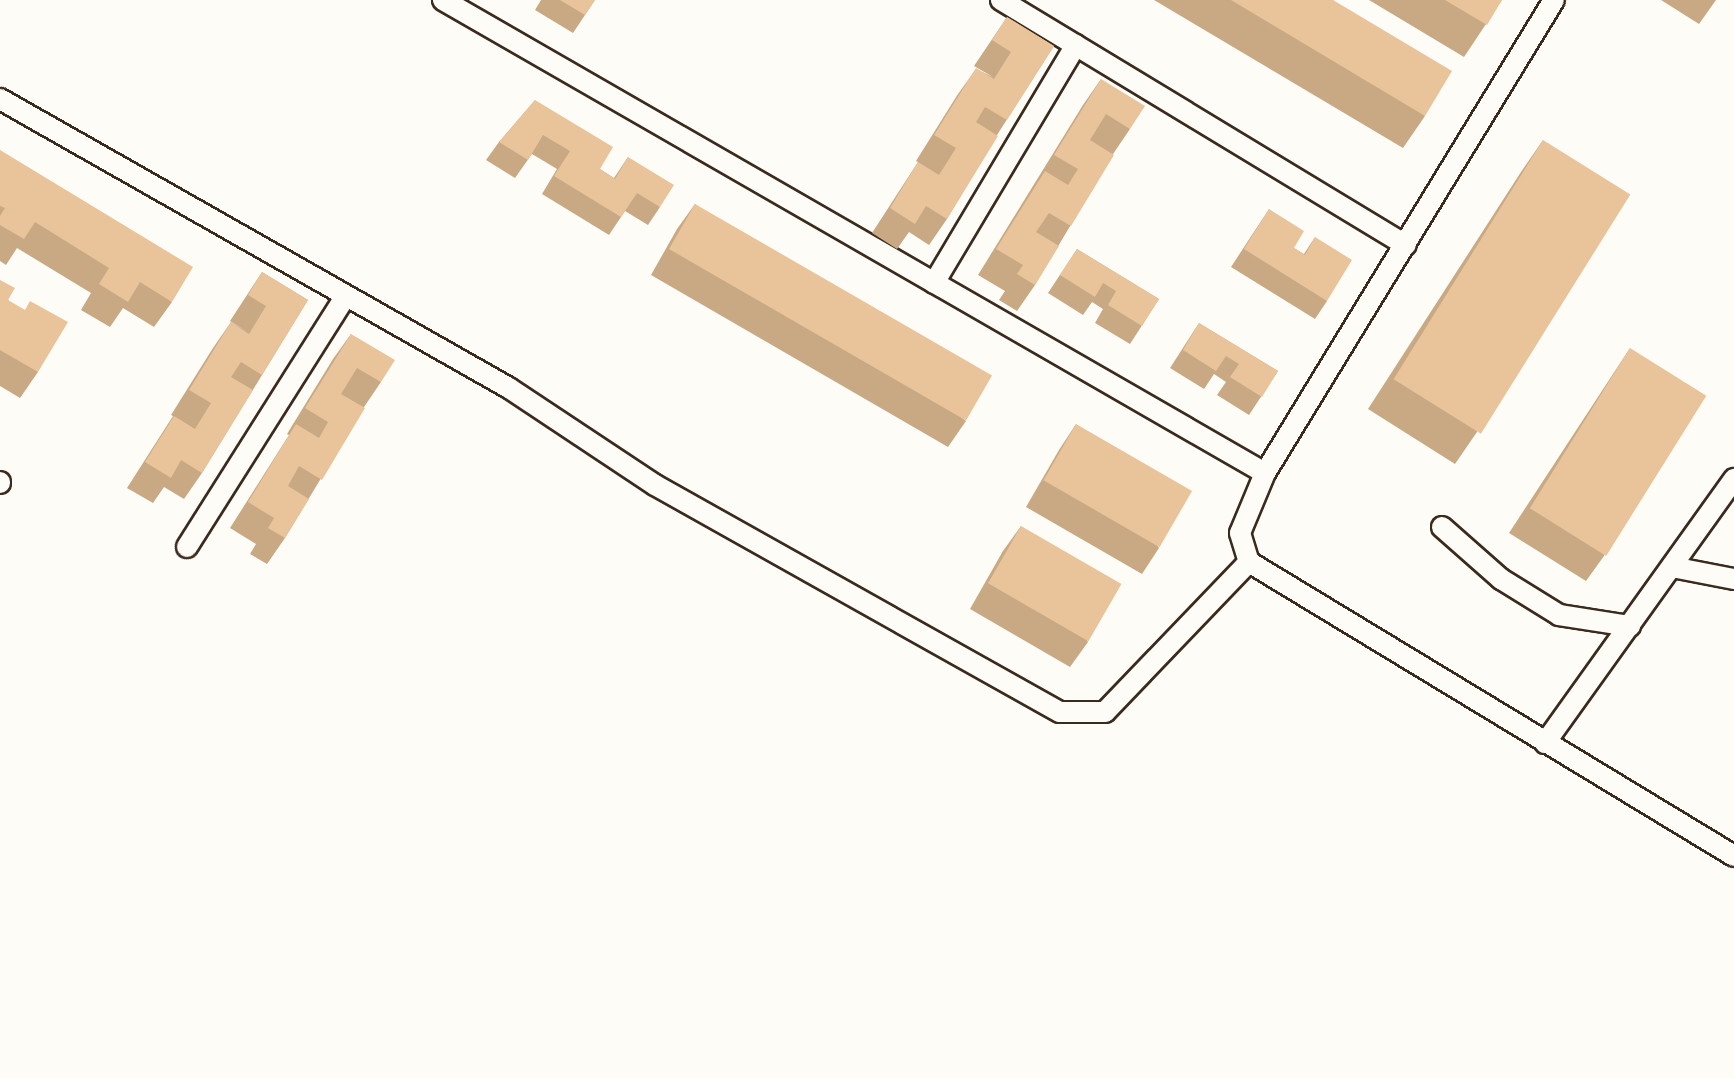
<!DOCTYPE html>
<style>
body{margin:0}
#map{position:relative;width:1734px;height:1078px;overflow:hidden;background:#fdfcf7;font-family:Kalam,sans-serif}
div>[style]{position:absolute}
.roads{filter:drop-shadow(2px 0 #3b2a1e) drop-shadow(-2px 0 #3b2a1e) drop-shadow(0 2px #3b2a1e) drop-shadow(0 -2px #3b2a1e)}
.lane>*{height:20px;margin:-10px;padding:0 10px;transform-origin:10px;border-radius:10px;background:#fdfcf7}
.wall>*{inset:0;background:#c8a984}
.building>*{inset:0;background:#e9c49a;transform-origin:0 0}
span{translate:-50% -50%;white-space:nowrap;text-align:center;line-height:1.15;-webkit-text-stroke:10px #fdfcf7;paint-order:stroke}
</style>
<div id="map">
<div class="roads">
<div class="lane">
<i style="left:443px;top:0;width:948px;rotate:29.92deg"></i>
<i style="left:1265px;top:473px;width:65px;rotate:112.6deg"></i>
<i style="left:1240px;top:533px;width:30px;rotate:73deg"></i>
<i style="left:1249px;top:562px;width:567px;rotate:31.22deg"></i>
<i style="left:1001px;top:0;width:473px;rotate:31.2deg"></i>
<i style="left:0;top:99px;width:585px;rotate:29.59deg"></i>
<i style="left:509px;top:388px;width:175px;rotate:33.6deg"></i>
<i style="left:655px;top:485px;width:464px;rotate:29.3deg"></i>
<i style="left:1060px;top:712px;width:45px"></i>
<i style="left:1105px;top:712px;width:208px;rotate:-46.2deg"></i>
<i style="left:934px;top:283px;width:277px;rotate:-59.2deg"></i>
<i style="left:1265px;top:473px;width:554px;rotate:-58.58deg"></i>
<i style="left:0;top:482px;width:1px;rotate:90deg"></i>
<i style="left:1442px;top:527px;width:79px;rotate:41.4deg"></i>
<i style="left:1501px;top:579px;width:68px;rotate:31.8deg"></i>
<i style="left:1559px;top:615px;width:72px;rotate:8.8deg"></i>
<i style="left:187px;top:547px;width:296px;rotate:-57.7deg"></i>
<i style="left:1672px;top:567px;width:63px;rotate:11deg"></i>
<i style="left:1545px;top:743px;width:325px;rotate:-54.4deg"></i>
</div>
</div>
<div class="wall">
<i style="clip-path:polygon(541px 0,595px 0,573px 33px,535px 10px)"></i>
<i style="clip-path:polygon(1154px 0,1333px 0,1425px 116px,1403px 148px)"></i>
<i style="clip-path:polygon(1369px 0,1502px 0,1464px 57px)"></i>
<i style="clip-path:polygon(1661px 0,1716px 0,1699px 24px)"></i>
<i style="clip-path:polygon(1007px 17px,1054px 46px,997px 135px,947px 219px,929px 245px,909px 232px,897px 249px,872px 233px,918px 162px,916px 161px,958px 94px,976px 69px,993px 77px,974px 66px)"></i>
<i style="clip-path:polygon(1101px 79px,1130px 129px,1113px 154px,1035px 285px,1017px 311px,999px 300px,1005px 291px,978px 275px,1083px 105px)"></i>
<i style="clip-path:polygon(535px 100px,600px 169px,614px 178px,628px 157px,660px 207px,648px 225px,625px 211px,609px 235px,542px 194px,557px 169px,532px 154px,515px 178px,486px 160px,499px 142px)"></i>
<i style="clip-path:polygon(1543px 140px,1477px 432px,1455px 464px,1368px 409px,1521px 172px)"></i>
<i style="clip-path:polygon(0 150px,172px 302px,154px 327px,123px 308px,110px 327px,81px 310px,91px 293px,17px 248px,6px 265px,0 261px)"></i>
<i style="clip-path:polygon(695px 204px,966px 421px,948px 447px,651px 275px,677px 229px)"></i>
<i style="clip-path:polygon(1269px 209px,1294px 248px,1304px 254px,1315px 237px,1327px 301px,1315px 319px,1231px 267px)"></i>
<i style="clip-path:polygon(1077px 249px,1159px 299px,1130px 344px,1095px 323px,1103px 309px,1092px 302px,1083px 315px,1048px 293px)"></i>
<i style="clip-path:polygon(262px 272px,308px 300px,202px 473px,184px 499px,164px 487px,153px 503px,127px 488px,173px 416px,171px 415px,213px 348px,231px 322px,248px 332px,230px 321px)"></i>
<i style="clip-path:polygon(0 280px,38px 372px,20px 398px,0 386px)"></i>
<i style="clip-path:polygon(1199px 323px,1278px 371px,1249px 415px,1217px 395px,1226px 382px,1214px 374px,1204px 389px,1170px 368px)"></i>
<i style="clip-path:polygon(351px 334px,381px 382px,364px 407px,285px 538px,267px 564px,250px 554px,256px 544px,230px 528px,289px 435px,287px 434px,333px 359px)"></i>
<i style="clip-path:polygon(1630px 348px,1604px 556px,1586px 581px,1509px 533px)"></i>
<i style="clip-path:polygon(1076px 424px,1159px 548px,1142px 574px,1026px 507px,1059px 450px)"></i>
<i style="clip-path:polygon(1021px 526px,1088px 642px,1070px 667px,970px 609px,1003px 551px)"></i>
</div>
<div class="building">
<i style="clip-path:polygon(560px 0,595px 0,585px 15px)"></i>
<i style="clip-path:polygon(1231px 0,1333px 0,1452px 71px,1425px 116px)"></i>
<i style="clip-path:polygon(1445px 0,1502px 0,1487px 25px)"></i>
<i style="clip-path:polygon(1007px 17px,1054px 46px,1007px 120px,985px 107px,976px 122px,998px 136px,947px 219px,926px 206px,915px 224px,890px 208px,918px 162px,939px 175px,956px 148px,934px 135px,976px 68px,994px 79px,1011px 52px,992px 40px)"></i>
<i style="clip-path:polygon(1101px 79px,1145px 106px,1130px 129px,1106px 114px,1090px 140px,1114px 155px,1071px 226px,1049px 213px,1036px 232px,1059px 246px,1035px 285px,1017px 274px,1023px 265px,996px 249px,1045px 171px,1068px 185px,1078px 169px,1054px 155px)"></i>
<i style="clip-path:polygon(535px 100px,613px 147px,600px 169px,615px 179px,628px 157px,674px 185px,660px 207px,637px 193px,621px 217px,554px 176px,570px 151px,543px 135px,528px 160px,499px 142px)"></i>
<i style="left:1543px;top:140px;width:103px;height:282px;rotate:32deg"></i>
<i style="clip-path:polygon(0 150px,193px 267px,172px 302px,140px 282px,128px 302px,99px 284px,109px 268px,35px 222px,24px 239px,0 225px,0 216px,5px 208px,0 206px)"></i>
<i style="left:695px;top:204px;width:343px;height:52px;rotate:30deg"></i>
<i style="clip-path:polygon(1269px 209px,1304px 231px,1294px 248px,1305px 255px,1315px 237px,1352px 260px,1327px 301px,1244px 249px)"></i>
<i style="clip-path:polygon(1077px 249px,1159px 299px,1142px 326px,1108px 305px,1116px 291px,1103px 283px,1095px 297px,1060px 275px)"></i>
<i style="clip-path:polygon(262px 272px,308px 300px,262px 375px,241px 362px,231px 377px,253px 390px,202px 473px,181px 460px,171px 478px,145px 462px,174px 416px,195px 429px,211px 403px,189px 390px,231px 322px,249px 334px,266px 306px,248px 295px)"></i>
<i style="clip-path:polygon(0 280px,15px 288px,8px 300px,25px 310px,30px 301px,68px 322px,38px 372px,0 350px)"></i>
<i style="clip-path:polygon(1199px 323px,1278px 371px,1262px 397px,1230px 377px,1239px 364px,1226px 356px,1216px 371px,1183px 350px)"></i>
<i style="clip-path:polygon(351px 334px,395px 360px,381px 382px,357px 368px,341px 394px,365px 408px,322px 480px,299px 466px,288px 486px,309px 499px,285px 538px,268px 528px,274px 518px,248px 502px,296px 424px,319px 438px,328px 422px,305px 408px)"></i>
<i style="left:1630px;top:348px;width:90px;height:189px;rotate:32deg"></i>
<i style="left:1076px;top:424px;width:134px;height:65px;rotate:30deg"></i>
<i style="left:1021px;top:526px;width:116px;height:66px;rotate:30deg"></i>
</div>
</div>
